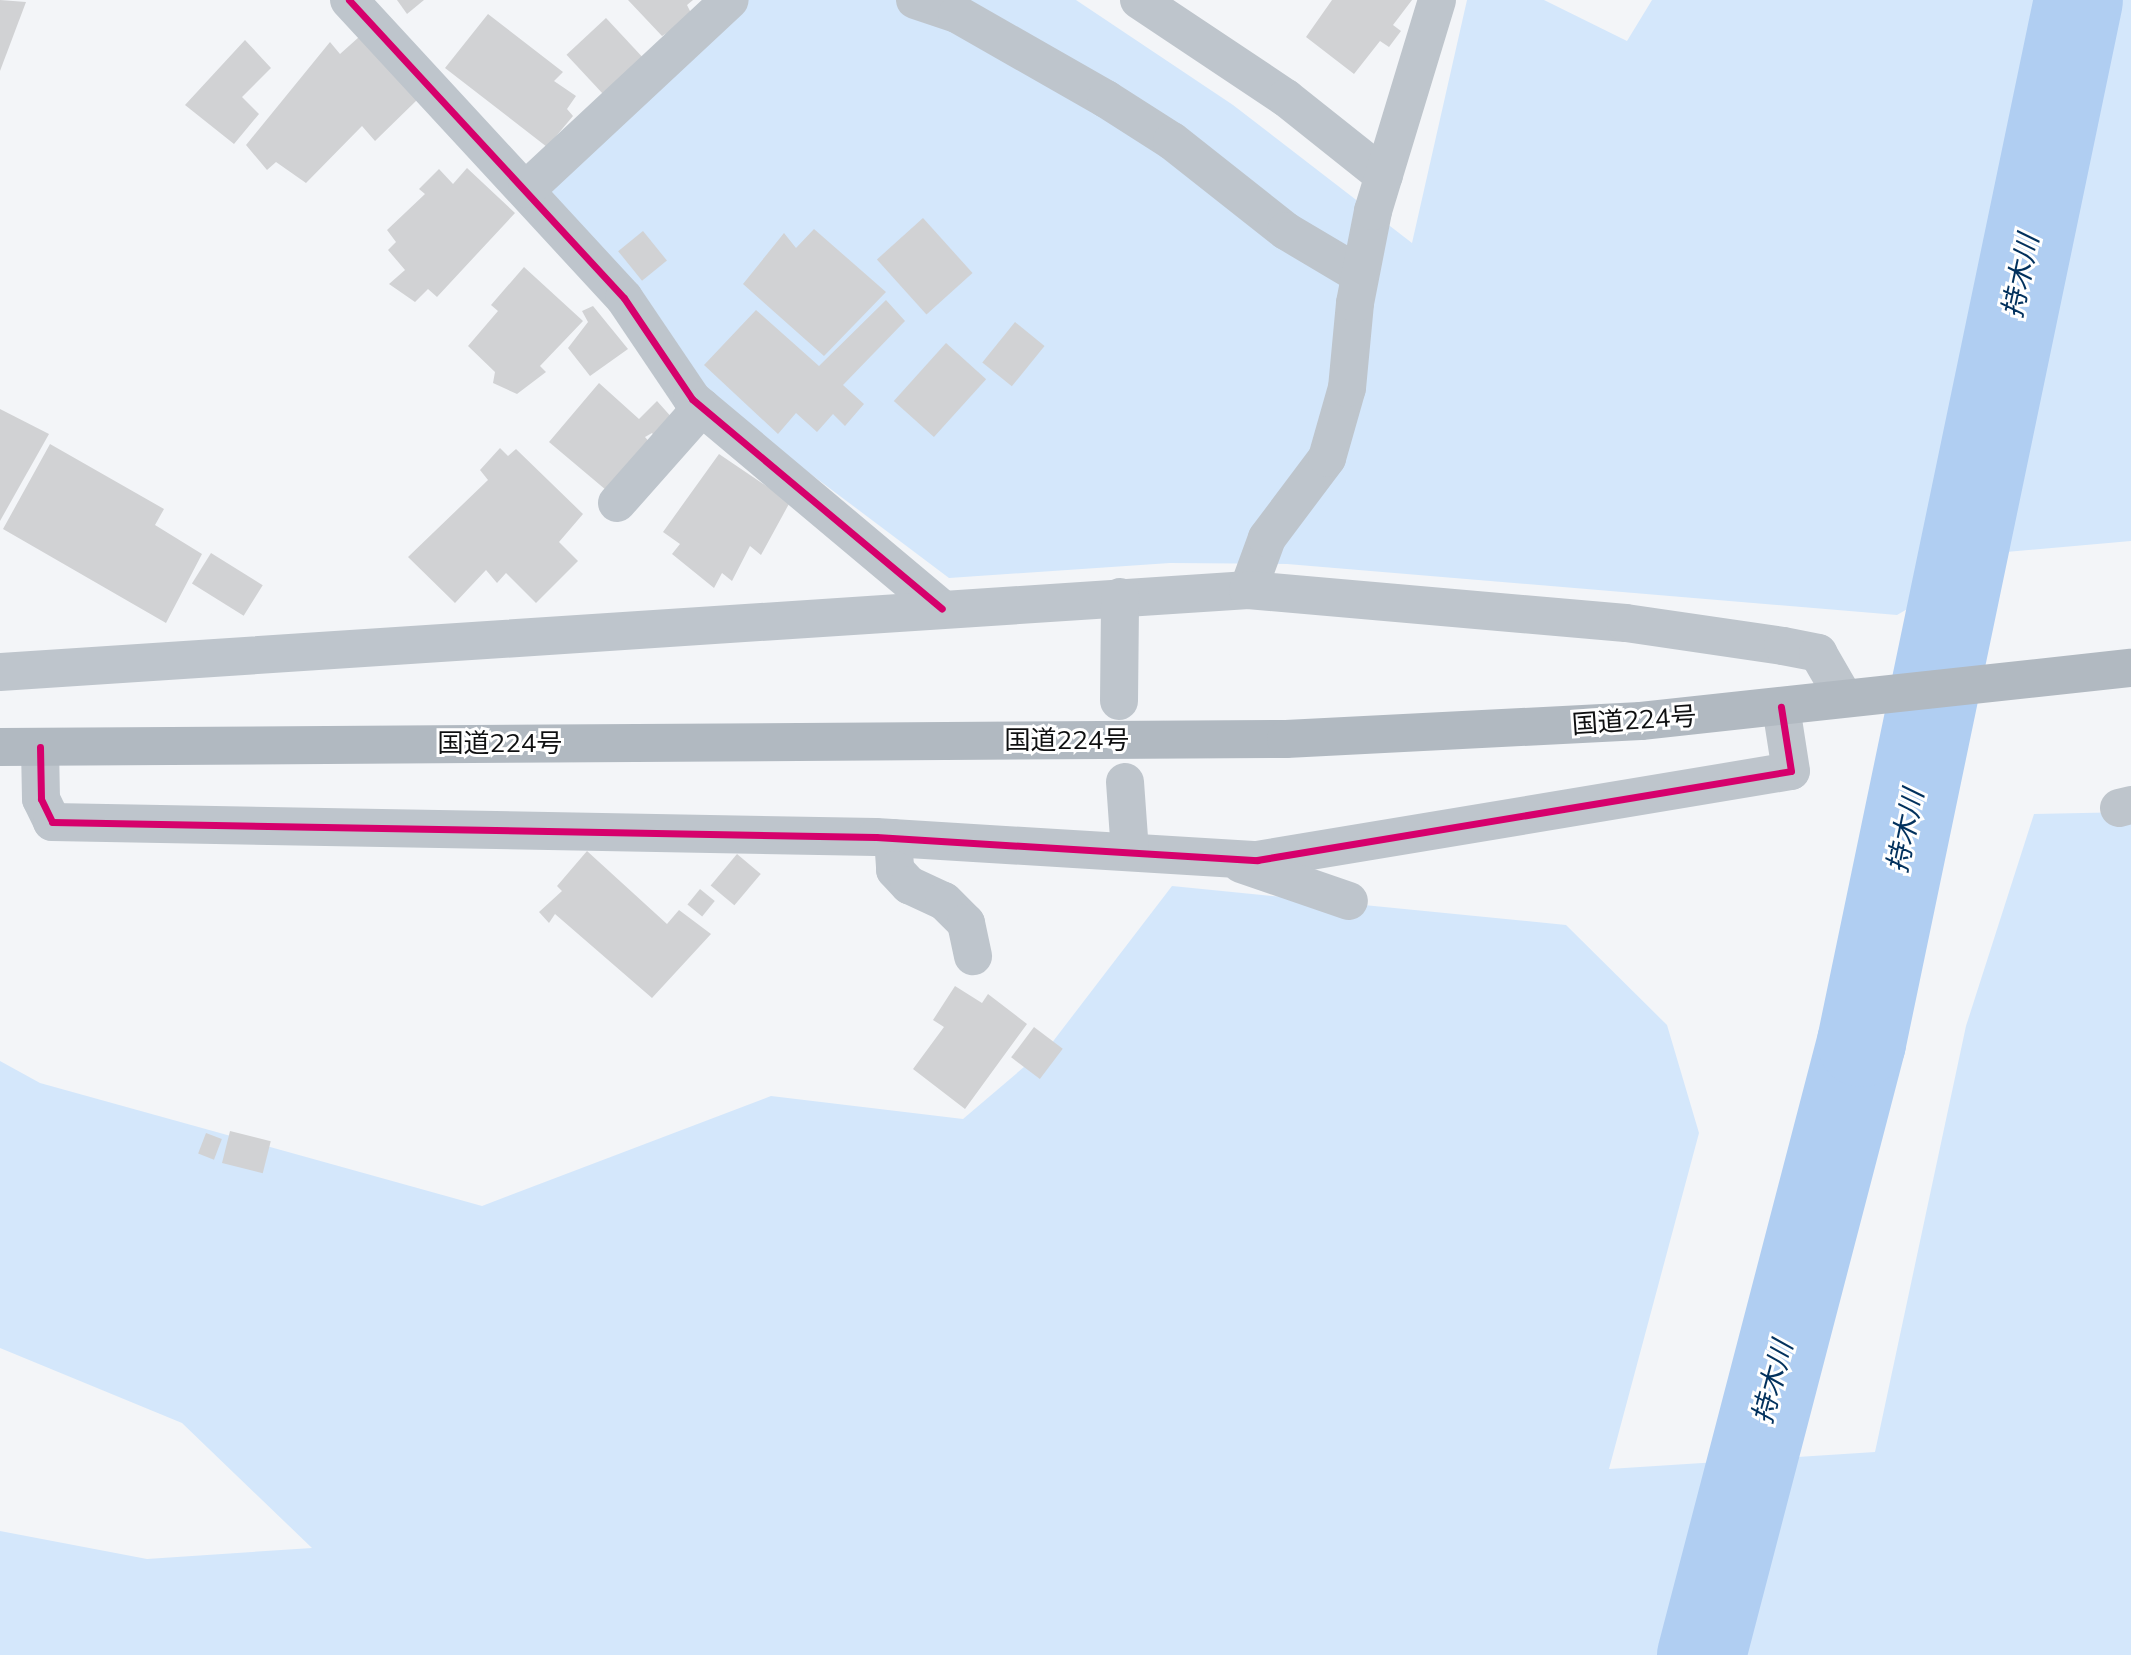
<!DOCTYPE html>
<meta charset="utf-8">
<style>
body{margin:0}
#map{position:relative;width:2131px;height:1655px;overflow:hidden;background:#f3f5f8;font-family:Mulish,"Noto Sans JP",sans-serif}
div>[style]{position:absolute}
.green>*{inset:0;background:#d4e7fb}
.river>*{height:89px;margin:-44.5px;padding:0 44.5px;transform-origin:44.5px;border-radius:44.5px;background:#b0cef2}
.building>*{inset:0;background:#d1d2d4;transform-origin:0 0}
.minor>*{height:38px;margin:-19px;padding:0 19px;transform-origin:19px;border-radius:19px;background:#bec5cc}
.highway>*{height:38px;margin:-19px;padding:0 19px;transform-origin:19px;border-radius:19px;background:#b1b9c1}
.cycleway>*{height:7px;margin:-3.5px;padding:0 3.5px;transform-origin:3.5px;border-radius:3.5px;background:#d6006c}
span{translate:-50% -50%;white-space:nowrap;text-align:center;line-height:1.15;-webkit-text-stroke:6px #fff;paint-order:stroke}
.street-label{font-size:26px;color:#0f1011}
.water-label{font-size:28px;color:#02315d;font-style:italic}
</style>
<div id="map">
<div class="green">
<i style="clip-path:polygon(743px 0,1076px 0,1233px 105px,1412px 243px,1467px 0,1544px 0,1627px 41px,1652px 0,2131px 0,2131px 541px,2006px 552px,1897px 615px,1287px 564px,1170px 563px,949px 578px,691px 384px,547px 186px)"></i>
<i style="clip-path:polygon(2131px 812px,2131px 1655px,0 1655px,0 1531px,147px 1559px,312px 1548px,182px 1423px,0 1348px,0 1061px,40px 1083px,482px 1206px,771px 1096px,963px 1119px,1051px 1044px,1172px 886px,1566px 925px,1667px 1025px,1699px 1133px,1609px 1469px,1875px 1452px,1966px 1026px,2034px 814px)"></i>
</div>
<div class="river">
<i style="left:1701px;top:1655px;width:634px;rotate:-75.37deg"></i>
<i style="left:1861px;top:1042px;width:1064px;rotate:-78.24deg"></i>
</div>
<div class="building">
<i style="clip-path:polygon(0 0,26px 2px,0 71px)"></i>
<i style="clip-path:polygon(397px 0,424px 0,407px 14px)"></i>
<i style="clip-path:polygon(628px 0,693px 0,687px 5px,693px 17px,662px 36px)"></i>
<i style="clip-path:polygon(1332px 0,1412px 0,1393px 25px,1401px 31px,1389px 47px,1380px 41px,1354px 74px,1306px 37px)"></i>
<i style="clip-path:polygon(488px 14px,563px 72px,554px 81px,576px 96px,567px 109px,573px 116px,547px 147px,445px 68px)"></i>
<i style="left:606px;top:18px;width:57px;height:54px;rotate:47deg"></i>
<i style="clip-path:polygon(359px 37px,418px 99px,375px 141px,362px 126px,306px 183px,276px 162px,267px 170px,246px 145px,330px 42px,340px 54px)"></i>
<i style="clip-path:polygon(245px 40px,271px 68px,242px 97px,259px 114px,234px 144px,185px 105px)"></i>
<i style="clip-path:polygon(467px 168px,515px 213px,437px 297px,428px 289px,415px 302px,389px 284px,405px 270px,388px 250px,396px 242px,387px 230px,425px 194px,419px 189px,439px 169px,453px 184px)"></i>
<i style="left:923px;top:218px;width:74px;height:62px;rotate:48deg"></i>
<i style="clip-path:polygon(814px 229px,886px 292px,824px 356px,743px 284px,784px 233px,796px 248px)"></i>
<i style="left:643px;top:231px;width:38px;height:32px;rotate:51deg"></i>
<i style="clip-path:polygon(524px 267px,583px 321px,540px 366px,546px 372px,517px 394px,493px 383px,495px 372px,468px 346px,498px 311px,491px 305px)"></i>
<i style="clip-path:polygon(886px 300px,905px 321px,843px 385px,864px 404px,845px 426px,833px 414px,817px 432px,796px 413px,778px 434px,704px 365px,756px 310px,819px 366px)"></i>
<i style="clip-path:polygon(593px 306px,628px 349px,590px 376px,568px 348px,588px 322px,582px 311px)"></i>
<i style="left:1015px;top:322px;width:38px;height:52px;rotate:39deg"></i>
<i style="left:946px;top:343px;width:54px;height:78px;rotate:42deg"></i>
<i style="clip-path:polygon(599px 383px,639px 419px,657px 401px,674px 420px,658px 441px,652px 433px,645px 437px,651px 444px,606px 490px,549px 442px)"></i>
<i style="clip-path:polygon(0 409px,49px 434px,0 521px)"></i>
<i style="clip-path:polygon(50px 444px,164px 509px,155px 525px,202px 554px,166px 623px,3px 529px)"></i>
<i style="clip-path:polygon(500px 448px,508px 456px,516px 449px,583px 514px,559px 542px,578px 561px,536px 603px,506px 573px,497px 583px,486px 570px,455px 603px,408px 557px,488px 480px,480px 470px)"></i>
<i style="clip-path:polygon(719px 454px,790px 502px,761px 555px,750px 546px,732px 581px,722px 573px,714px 588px,672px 554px,680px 544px,663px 532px)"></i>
<i style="left:211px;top:553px;width:61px;height:36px;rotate:32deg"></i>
<i style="clip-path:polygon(587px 851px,667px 924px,679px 910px,711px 934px,652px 998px,555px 914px,549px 923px,539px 912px,562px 891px,557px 886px)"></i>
<i style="left:737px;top:854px;width:31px;height:41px;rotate:40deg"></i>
<i style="left:700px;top:889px;width:19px;height:20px;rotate:39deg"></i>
<i style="clip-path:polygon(955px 986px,982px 1003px,988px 994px,1027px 1024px,965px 1109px,913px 1069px,944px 1027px,933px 1020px)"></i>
<i style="left:1034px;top:1027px;width:36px;height:38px;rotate:37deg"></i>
<i style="left:230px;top:1131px;width:42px;height:33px;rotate:14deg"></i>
<i style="left:206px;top:1133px;width:17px;height:22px;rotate:21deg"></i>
</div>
<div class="minor">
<i style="left:349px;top:0;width:405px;rotate:47.3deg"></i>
<i style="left:624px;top:298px;width:122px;rotate:56deg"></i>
<i style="left:692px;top:399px;width:326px;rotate:40deg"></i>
<i style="left:915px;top:0;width:44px;rotate:18.4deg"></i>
<i style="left:957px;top:14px;width:172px;rotate:29.7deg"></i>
<i style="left:1106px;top:99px;width:78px;rotate:32.5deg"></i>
<i style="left:1172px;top:141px;width:145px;rotate:38.3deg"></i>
<i style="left:1286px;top:231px;width:86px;rotate:30.7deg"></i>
<i style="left:1139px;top:0;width:177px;rotate:33.7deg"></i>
<i style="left:1286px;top:98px;width:125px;rotate:38.5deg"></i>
<i style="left:527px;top:189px;width:277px;rotate:-43deg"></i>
<i style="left:617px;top:503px;width:128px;rotate:-48.5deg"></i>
<i style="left:1248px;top:590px;width:55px;rotate:-69.9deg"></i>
<i style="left:1267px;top:538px;width:100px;rotate:-53.1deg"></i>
<i style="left:1327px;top:458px;width:73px;rotate:-74.1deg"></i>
<i style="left:1347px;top:388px;width:85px;rotate:-84.6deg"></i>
<i style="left:1355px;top:303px;width:94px;rotate:-78.9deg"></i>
<i style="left:1373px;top:211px;width:220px;rotate:-73.1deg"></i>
<i style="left:0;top:672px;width:1251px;rotate:-3.76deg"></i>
<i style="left:1248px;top:590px;width:379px;rotate:5deg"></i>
<i style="left:1626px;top:623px;width:159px;rotate:8.3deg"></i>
<i style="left:1783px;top:646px;width:36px;rotate:11deg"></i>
<i style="left:1818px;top:653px;width:52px;rotate:60deg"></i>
<i style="left:1119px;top:701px;width:104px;rotate:-89.4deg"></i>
<i style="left:40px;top:747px;width:52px;rotate:88.9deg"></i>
<i style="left:41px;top:799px;width:25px;rotate:64deg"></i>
<i style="left:52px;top:822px;width:824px;rotate:1.04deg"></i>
<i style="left:876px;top:837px;width:382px;rotate:3.5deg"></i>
<i style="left:1257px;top:860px;width:541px;rotate:-9.46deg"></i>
<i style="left:1791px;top:771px;width:65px;rotate:-98.9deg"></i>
<i style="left:1125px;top:782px;width:70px;rotate:85.9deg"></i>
<i style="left:2119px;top:808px;width:12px;rotate:-14deg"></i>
<i style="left:893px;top:838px;width:32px;rotate:86deg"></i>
<i style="left:895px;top:870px;width:21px;rotate:47deg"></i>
<i style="left:909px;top:885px;width:38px;rotate:25deg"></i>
<i style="left:944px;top:901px;width:31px;rotate:45deg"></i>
<i style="left:966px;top:923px;width:34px;rotate:78deg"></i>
<i style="left:1241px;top:864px;width:114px;rotate:18.9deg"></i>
</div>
<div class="highway">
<i style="left:0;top:747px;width:1286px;rotate:-0.36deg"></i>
<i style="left:1286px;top:739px;width:355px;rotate:-2.9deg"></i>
<i style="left:1641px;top:721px;width:493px;rotate:-6.2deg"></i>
</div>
<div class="cycleway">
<i style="left:349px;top:0;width:405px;rotate:47.3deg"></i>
<i style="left:624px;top:298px;width:122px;rotate:56deg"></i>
<i style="left:692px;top:399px;width:326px;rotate:40deg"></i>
<i style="left:40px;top:747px;width:52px;rotate:88.9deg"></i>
<i style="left:41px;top:799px;width:25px;rotate:64deg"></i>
<i style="left:52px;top:822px;width:824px;rotate:1.04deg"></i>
<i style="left:876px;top:837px;width:382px;rotate:3.5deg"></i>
<i style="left:1257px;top:860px;width:541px;rotate:-9.46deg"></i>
<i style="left:1791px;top:771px;width:65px;rotate:-98.9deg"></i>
</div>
<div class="street-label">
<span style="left:1634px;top:720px;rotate:-4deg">国道224号</span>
<span style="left:1067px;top:740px">国道224号</span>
<span style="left:500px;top:743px">国道224号</span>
</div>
<div class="water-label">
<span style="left:2020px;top:276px;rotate:-78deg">持木川</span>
<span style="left:1905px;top:831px;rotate:-78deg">持木川</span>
<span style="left:1772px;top:1382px;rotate:-75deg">持木川</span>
</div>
</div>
